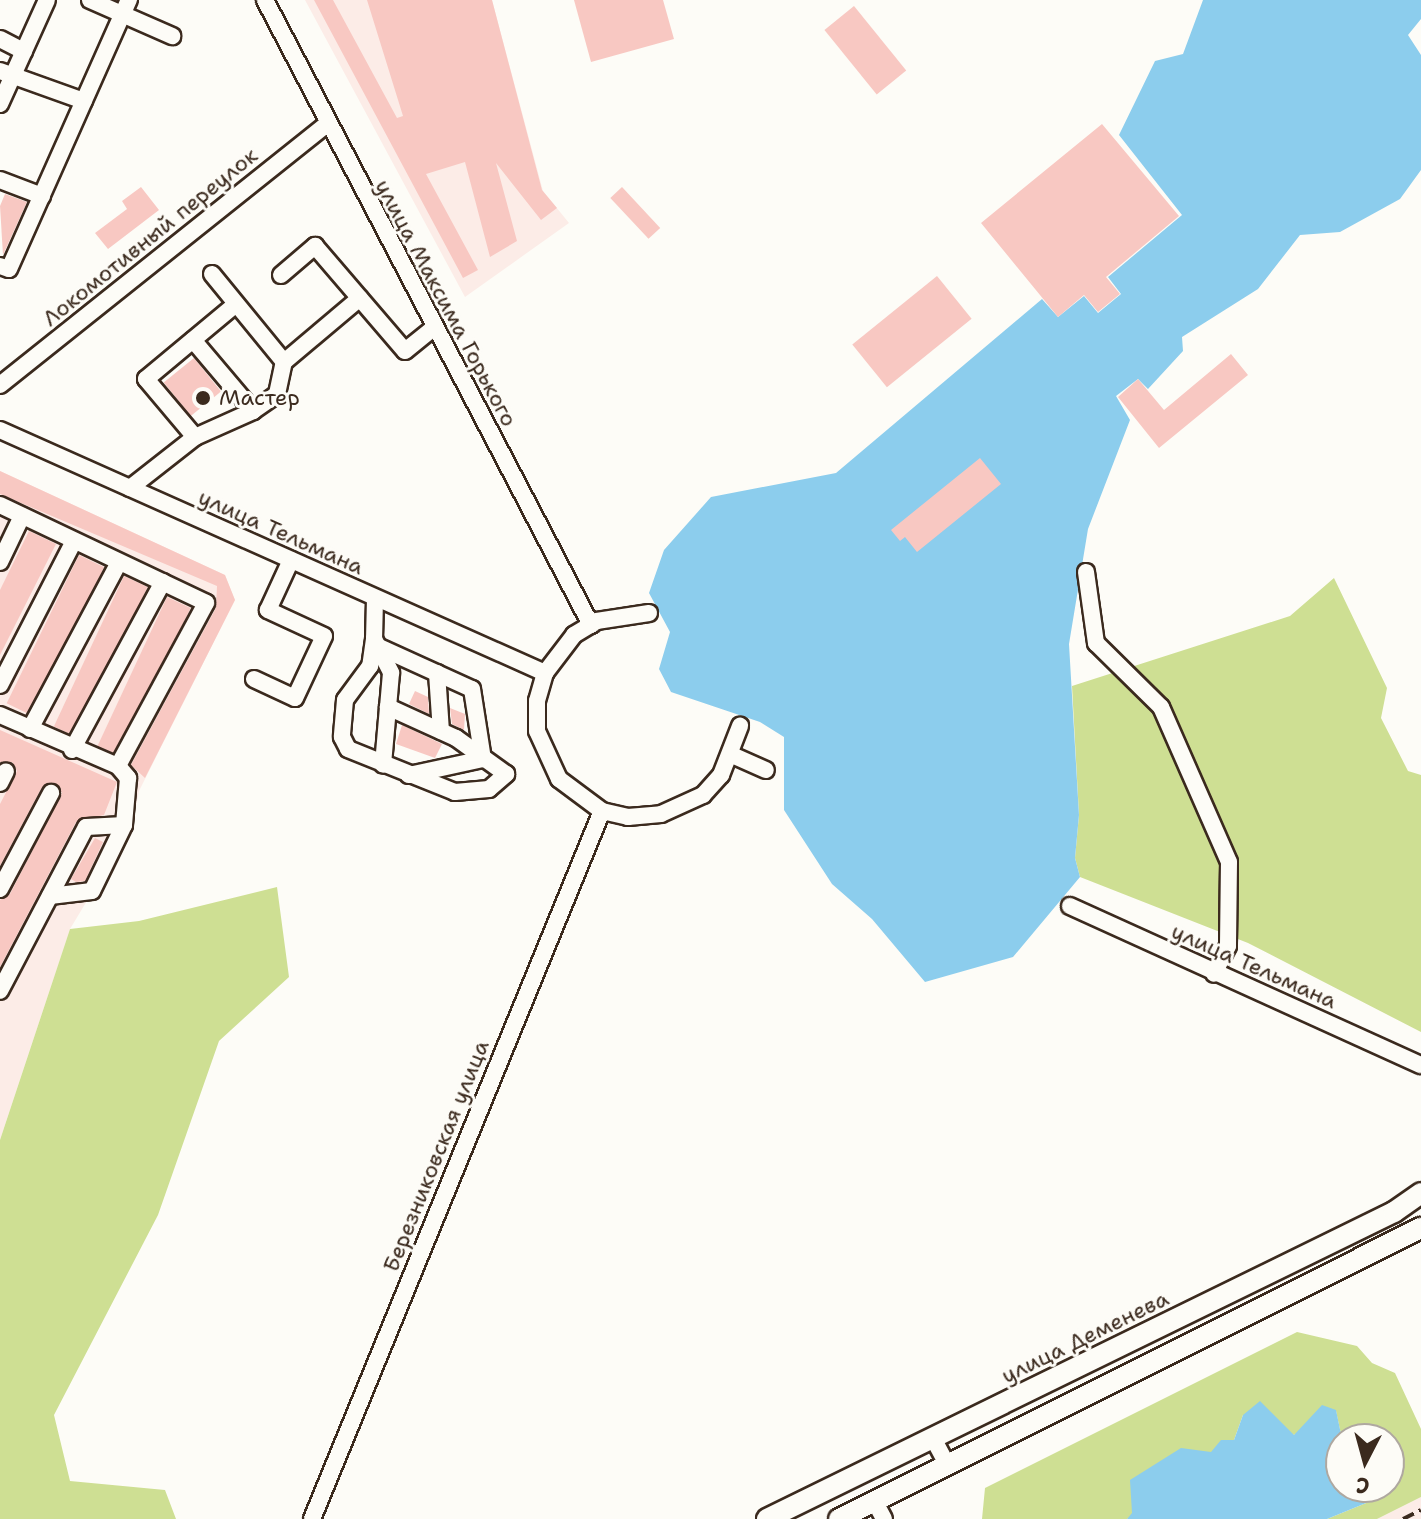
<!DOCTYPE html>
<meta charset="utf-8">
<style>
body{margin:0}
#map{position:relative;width:1421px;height:1519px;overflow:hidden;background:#fdfcf7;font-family:"Shantell Sans",sans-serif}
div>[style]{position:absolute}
.built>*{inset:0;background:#fcece7}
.green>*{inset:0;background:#cedf93}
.water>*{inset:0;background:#8ccded}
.building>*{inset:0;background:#f8c8c2;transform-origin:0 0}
.roads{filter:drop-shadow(2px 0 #3b2a1e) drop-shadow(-2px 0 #3b2a1e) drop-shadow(0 2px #3b2a1e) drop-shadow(0 -2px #3b2a1e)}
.minor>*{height:16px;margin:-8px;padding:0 8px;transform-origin:8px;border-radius:8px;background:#fdfcf7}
.major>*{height:20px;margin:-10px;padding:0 10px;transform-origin:10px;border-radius:10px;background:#fdfcf7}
.rail>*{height:4px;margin-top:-2px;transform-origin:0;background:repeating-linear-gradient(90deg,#3b2a1e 0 12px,transparent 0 18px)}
.dots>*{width:22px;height:22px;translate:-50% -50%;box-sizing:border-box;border:4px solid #fdfcf7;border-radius:50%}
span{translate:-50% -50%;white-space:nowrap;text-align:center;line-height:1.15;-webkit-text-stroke:6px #fdfcf7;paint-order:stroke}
.street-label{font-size:22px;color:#3b2a1e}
.poi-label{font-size:22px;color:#3b2a1e}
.left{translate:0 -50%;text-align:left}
.north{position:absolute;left:1325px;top:1423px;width:80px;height:80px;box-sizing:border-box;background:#fdfcf7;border:2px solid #afa8a0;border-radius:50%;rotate:186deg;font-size:22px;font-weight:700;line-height:32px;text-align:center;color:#3b2a1e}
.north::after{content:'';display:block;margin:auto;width:28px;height:36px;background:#3b2a1e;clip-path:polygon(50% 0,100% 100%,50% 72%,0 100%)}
</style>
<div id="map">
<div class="built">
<i style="clip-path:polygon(305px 0,492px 0,543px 191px,569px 223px,465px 297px)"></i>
<i style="clip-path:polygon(0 471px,225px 575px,235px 600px,139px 791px,132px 826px,70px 929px,0 1140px)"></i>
<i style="clip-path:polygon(1421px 1497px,1421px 1519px,1377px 1519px)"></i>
</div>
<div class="green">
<i style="clip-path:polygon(1334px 578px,1387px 688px,1381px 718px,1408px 771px,1421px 775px,1421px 1032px,1248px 943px,1080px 877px,1075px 858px,1079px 815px,1072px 686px,1290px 616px)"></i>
<i style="clip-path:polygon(277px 887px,289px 977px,219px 1041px,158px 1215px,54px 1415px,70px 1481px,165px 1490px,176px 1519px,0 1519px,0 1140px,70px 929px,139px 921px)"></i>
<i style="clip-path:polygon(1297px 1332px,1357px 1346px,1372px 1363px,1395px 1373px,1421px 1429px,1421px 1497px,1377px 1519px,1327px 1519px,1371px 1501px,1365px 1487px,1389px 1487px,1389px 1439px,1342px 1439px,1336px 1411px,1294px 1435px,1243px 1415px,1234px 1440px,1127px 1519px,982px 1519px,985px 1488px)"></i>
</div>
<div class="water">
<i style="clip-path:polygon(1203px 0,1421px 0,1421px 19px,1408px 35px,1421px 55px,1421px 170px,1400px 199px,1340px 232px,1300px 235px,1258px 289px,1182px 337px,1183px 351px,1148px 389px,1138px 379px,1116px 396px,1130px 420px,1088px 529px,1069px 644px,1079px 815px,1075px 858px,1080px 877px,1013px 957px,925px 982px,872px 919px,832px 884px,784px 810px,784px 737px,760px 722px,671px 692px,659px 669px,670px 632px,649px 593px,664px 550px,711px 497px,836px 473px,1042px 299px,1058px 317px,1084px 296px,1098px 313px,1121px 294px,1108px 277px,1182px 215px,1119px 135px,1155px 61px,1183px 54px)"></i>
<i style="clip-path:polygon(1260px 1401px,1294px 1435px,1322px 1405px,1336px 1410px,1342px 1439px,1341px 1487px,1372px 1490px,1371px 1501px,1327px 1519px,1127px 1519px,1132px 1513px,1130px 1480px,1181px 1448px,1211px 1452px,1221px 1440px,1234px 1440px,1243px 1415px)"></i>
</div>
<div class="building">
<i style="clip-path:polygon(314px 0,333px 0,397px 118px,403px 116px,367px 0,492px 0,542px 190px,557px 208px,541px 220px,496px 163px,517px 241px,490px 257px,465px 162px,426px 174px,478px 270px,463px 278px)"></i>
<i style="clip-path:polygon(574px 0,663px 0,674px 39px,591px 62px)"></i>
<i style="left:854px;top:6px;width:83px;height:38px;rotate:51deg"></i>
<i style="clip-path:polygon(1102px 124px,1179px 216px,1106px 277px,1120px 294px,1098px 312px,1084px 295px,1058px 317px,981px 223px)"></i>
<i style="clip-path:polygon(141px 187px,159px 210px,108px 249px,95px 233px,127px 209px,122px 201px)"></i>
<i style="left:622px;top:187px;width:56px;height:16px;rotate:47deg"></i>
<i style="clip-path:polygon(5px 194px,27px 202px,3px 255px,0 206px)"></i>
<i style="left:937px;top:276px;width:55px;height:109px;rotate:51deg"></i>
<i style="clip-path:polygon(1231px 354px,1248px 375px,1159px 448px,1118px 397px,1138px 379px,1164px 410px)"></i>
<i style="left:194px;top:358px;width:43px;height:39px;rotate:51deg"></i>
<i style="clip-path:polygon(980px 458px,1001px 484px,917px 552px,905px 537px,900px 541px,891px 530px)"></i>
<i style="clip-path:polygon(0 471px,225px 575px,235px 600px,145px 778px,131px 765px,216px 608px,217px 586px,0 494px)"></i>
<i style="clip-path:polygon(29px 531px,56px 544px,0 655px,0 590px)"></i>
<i style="left:79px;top:555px;width:28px;height:165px;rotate:26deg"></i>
<i style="left:124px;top:576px;width:26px;height:166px;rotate:25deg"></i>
<i style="left:167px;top:597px;width:26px;height:165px;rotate:25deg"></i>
<i style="clip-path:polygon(415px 691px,428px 697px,429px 714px,409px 704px)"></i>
<i style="clip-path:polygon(450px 708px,465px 714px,464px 730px,452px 724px)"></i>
<i style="clip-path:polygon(402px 725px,442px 744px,435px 758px,396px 744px)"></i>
<i style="clip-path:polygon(0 730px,117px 782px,104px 815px,76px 822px,0 967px,0 900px,10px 894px,62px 793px,55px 783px,42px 787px,0 866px,0 804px,17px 771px,12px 762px,0 762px)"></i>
<i style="clip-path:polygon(95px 838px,103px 842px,85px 881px,76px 882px,71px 879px)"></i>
</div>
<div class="roads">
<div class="minor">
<i style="left:90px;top:0;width:90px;rotate:23.7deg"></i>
<i style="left:265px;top:0;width:705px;rotate:62.45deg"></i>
<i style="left:0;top:39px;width:27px;rotate:27deg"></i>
<i style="left:0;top:71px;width:89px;rotate:19.7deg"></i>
<i style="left:0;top:104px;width:114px;rotate:-65.7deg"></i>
<i style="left:0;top:180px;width:45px;rotate:20.9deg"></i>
<i style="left:0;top:266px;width:9px;rotate:18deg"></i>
<i style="left:9px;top:269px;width:295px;rotate:-66deg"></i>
<i style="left:212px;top:274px;width:114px;rotate:50.7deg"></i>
<i style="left:281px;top:275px;width:45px;rotate:-40.5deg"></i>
<i style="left:315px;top:246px;width:138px;rotate:49.4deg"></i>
<i style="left:405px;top:351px;width:36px;rotate:-39deg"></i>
<i style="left:193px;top:340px;width:93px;rotate:49.8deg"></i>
<i style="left:0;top:385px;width:418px;rotate:-38.6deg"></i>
<i style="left:0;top:430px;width:597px;rotate:24.03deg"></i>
<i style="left:195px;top:437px;width:76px;rotate:-130.2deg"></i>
<i style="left:146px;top:379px;width:117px;rotate:-39.8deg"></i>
<i style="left:130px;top:488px;width:83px;rotate:-38.1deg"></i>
<i style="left:195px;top:437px;width:64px;rotate:-24.1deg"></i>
<i style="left:253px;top:411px;width:29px;rotate:-35deg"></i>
<i style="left:277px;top:394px;width:33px;rotate:-78deg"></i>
<i style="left:284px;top:362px;width:99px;rotate:-40.1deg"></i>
<i style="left:0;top:505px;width:228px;rotate:25.4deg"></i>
<i style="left:206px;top:603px;width:185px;rotate:118.4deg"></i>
<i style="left:0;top:562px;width:51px;rotate:-64.4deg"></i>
<i style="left:1086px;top:572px;width:72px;rotate:82deg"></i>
<i style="left:1096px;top:643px;width:91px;rotate:44.6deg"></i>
<i style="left:1161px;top:707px;width:169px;rotate:66.3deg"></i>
<i style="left:1229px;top:862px;width:84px;rotate:90.7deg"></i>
<i style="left:1228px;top:946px;width:31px;rotate:117deg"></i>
<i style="left:375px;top:599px;width:40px;rotate:91.4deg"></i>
<i style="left:374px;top:639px;width:38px;rotate:63deg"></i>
<i style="left:391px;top:673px;width:92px;rotate:95deg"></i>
<i style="left:649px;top:613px;width:53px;rotate:171.3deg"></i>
<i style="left:597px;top:621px;width:27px;rotate:149deg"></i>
<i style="left:574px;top:635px;width:48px;rotate:127.3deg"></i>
<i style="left:545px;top:673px;width:29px;rotate:106deg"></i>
<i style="left:537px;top:701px;width:30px;rotate:90deg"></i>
<i style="left:537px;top:731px;width:53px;rotate:65.4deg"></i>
<i style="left:559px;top:779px;width:54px;rotate:36.7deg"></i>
<i style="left:602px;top:811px;width:27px;rotate:13deg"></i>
<i style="left:628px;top:817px;width:33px;rotate:-5deg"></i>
<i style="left:661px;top:814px;width:46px;rotate:-24.3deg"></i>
<i style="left:703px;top:795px;width:27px;rotate:-48deg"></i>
<i style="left:721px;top:775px;width:53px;rotate:-68.8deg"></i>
<i style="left:374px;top:639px;width:27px;rotate:98deg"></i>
<i style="left:370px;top:666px;width:42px;rotate:126.3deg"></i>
<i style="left:345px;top:700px;width:37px;rotate:95deg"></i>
<i style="left:342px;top:737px;width:13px;rotate:63deg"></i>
<i style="left:348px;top:749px;width:115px;rotate:21.9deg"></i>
<i style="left:455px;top:792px;width:34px;rotate:-5deg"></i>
<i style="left:489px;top:789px;width:23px;rotate:-41deg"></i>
<i style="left:506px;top:774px;width:62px;rotate:-144.2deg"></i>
<i style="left:456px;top:738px;width:75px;rotate:-155.5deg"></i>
<i style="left:377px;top:646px;width:104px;rotate:24.4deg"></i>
<i style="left:472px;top:689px;width:71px;rotate:81.1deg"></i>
<i style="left:483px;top:759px;width:76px;rotate:167.8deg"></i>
<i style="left:437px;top:673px;width:58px;rotate:86.1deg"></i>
<i style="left:254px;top:679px;width:45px;rotate:24.9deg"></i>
<i style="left:295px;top:698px;width:68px;rotate:-64.9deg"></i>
<i style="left:324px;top:636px;width:62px;rotate:-155.1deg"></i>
<i style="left:268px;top:610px;width:55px;rotate:-65.3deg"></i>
<i style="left:0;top:685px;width:162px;rotate:-62.8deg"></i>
<i style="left:0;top:715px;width:129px;rotate:23.4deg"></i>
<i style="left:118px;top:766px;width:16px;rotate:50deg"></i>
<i style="left:128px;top:778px;width:47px;rotate:94.9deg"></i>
<i style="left:124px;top:825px;width:38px;rotate:177deg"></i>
<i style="left:86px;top:827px;width:185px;rotate:117.7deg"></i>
<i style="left:30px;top:729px;width:189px;rotate:-61.9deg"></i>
<i style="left:72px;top:750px;width:191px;rotate:-61.6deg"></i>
<i style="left:732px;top:755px;width:37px;rotate:24deg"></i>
<i style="left:0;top:783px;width:13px;rotate:-63deg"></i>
<i style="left:0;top:889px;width:109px;rotate:-62deg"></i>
<i style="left:50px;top:896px;width:42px;rotate:-6.8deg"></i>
<i style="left:92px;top:891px;width:73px;rotate:-64.1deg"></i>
<i style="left:1070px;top:906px;width:385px;rotate:24.4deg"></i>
<i style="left:933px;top:1438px;width:32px;rotate:62deg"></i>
<i style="left:875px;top:1502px;width:19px;rotate:62deg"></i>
<i style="left:312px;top:1519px;width:765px;rotate:-67.73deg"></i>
</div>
<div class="major">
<i style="left:767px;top:1519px;width:698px;rotate:-26.09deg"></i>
<i style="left:1394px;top:1212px;width:33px;rotate:-35deg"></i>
<i style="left:839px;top:1519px;width:651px;rotate:-26.57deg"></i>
</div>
</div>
<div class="rail">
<i style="left:1403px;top:1519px;width:20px;rotate:-27deg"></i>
</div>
<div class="dots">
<i style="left:203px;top:398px;background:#3b2a1e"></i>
</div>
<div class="street-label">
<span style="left:150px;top:237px;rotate:-39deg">Локомотивный переулок</span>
<span style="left:446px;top:303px;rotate:62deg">улица Максима Горького</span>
<span style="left:281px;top:532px;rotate:24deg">улица Тельмана</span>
<span style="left:1254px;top:966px;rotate:24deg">улица Тельмана</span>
<span style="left:436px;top:1156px;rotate:-68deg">Березниковская улица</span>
<span style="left:1085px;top:1337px;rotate:-26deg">улица Деменева</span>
</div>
<div class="poi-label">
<span class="left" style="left:219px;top:398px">Мастер</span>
</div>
<div class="north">С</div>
</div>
